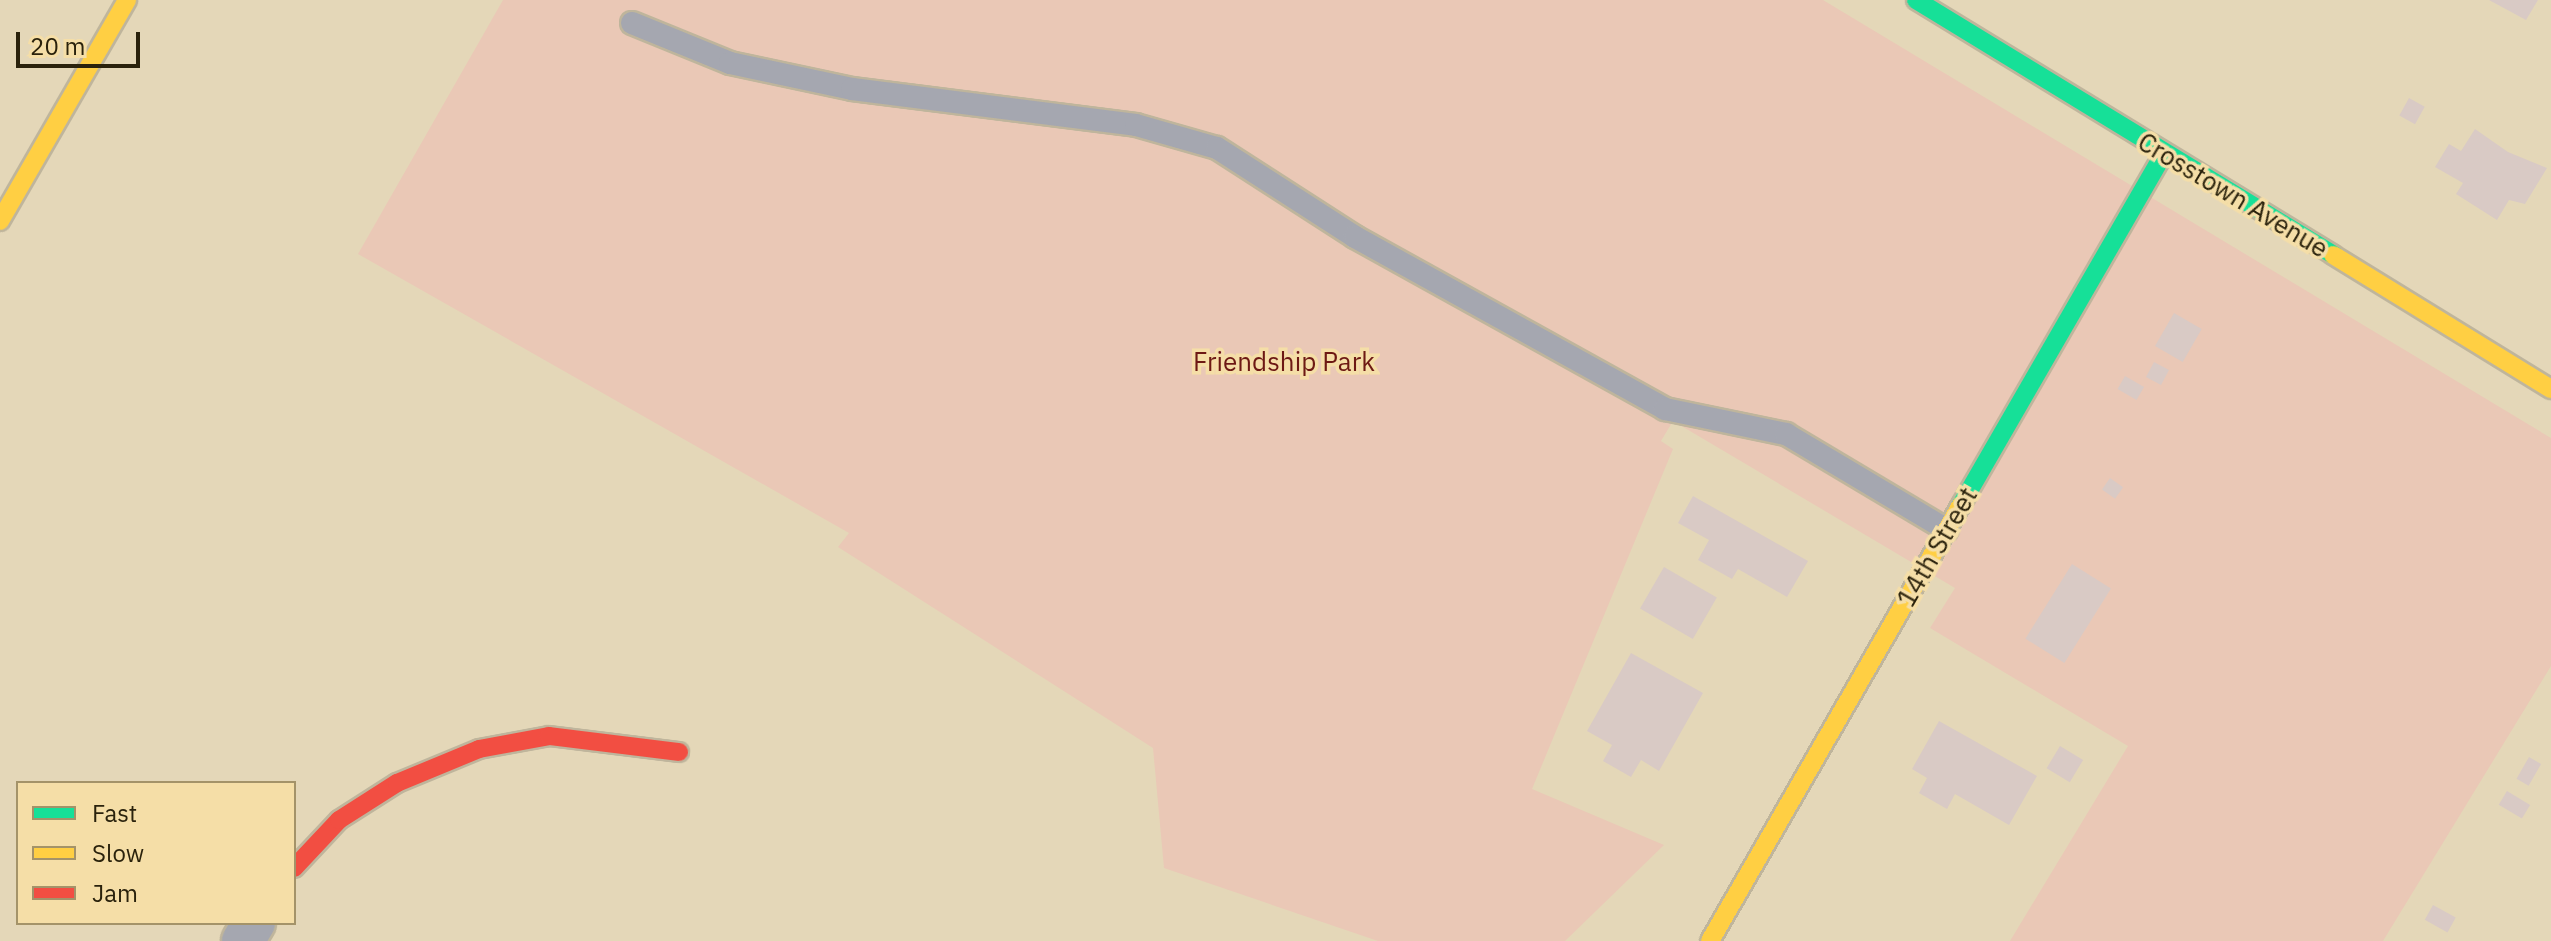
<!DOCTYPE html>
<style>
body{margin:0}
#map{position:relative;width:2551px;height:941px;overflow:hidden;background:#e4d7b8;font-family:"IBM Plex Sans",sans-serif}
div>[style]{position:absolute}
.green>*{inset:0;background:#eac8b6}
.building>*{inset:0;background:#d9cac5;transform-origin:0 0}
.roads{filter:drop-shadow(2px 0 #bfb59c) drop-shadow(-2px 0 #bfb59c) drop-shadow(0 2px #bfb59c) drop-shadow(0 -2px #bfb59c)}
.lane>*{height:22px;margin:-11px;padding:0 11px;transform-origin:11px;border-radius:11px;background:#a5a7b0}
.street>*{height:42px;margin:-21px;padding:0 21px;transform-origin:21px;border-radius:21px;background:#a5a7b0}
.fast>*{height:18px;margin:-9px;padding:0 9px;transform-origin:9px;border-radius:9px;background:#16e098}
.slow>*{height:18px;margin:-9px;padding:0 9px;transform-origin:9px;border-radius:9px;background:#ffcf43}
.jam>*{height:18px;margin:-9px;padding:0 9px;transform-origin:9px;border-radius:9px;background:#f24e42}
span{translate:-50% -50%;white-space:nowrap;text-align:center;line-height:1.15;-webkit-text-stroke:7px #f5dea7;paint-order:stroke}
.street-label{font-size:26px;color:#2a220c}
.park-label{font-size:26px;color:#6d1914}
.legend{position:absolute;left:16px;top:781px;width:280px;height:144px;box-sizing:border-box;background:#f5dea7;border:2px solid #a49369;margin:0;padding:10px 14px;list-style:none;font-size:24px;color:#2a220c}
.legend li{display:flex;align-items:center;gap:16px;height:40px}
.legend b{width:40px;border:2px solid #a49369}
.scale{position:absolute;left:16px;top:32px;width:124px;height:36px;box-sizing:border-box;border:4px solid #2a220c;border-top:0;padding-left:10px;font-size:24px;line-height:28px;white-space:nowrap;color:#2a220c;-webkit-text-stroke:6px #f5dea7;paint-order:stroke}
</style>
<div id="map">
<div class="green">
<i style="clip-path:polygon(503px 0,1823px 0,2551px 438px,2551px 666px,2383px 941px,2010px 941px,2128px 746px,1930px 628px,1955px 588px,1673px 421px,1661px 441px,1673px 449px,1532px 789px,1664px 845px,1565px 941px,1378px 941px,1164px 868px,1153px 748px,838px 547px,849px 533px,358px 254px)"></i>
</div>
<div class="building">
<i style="clip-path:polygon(2489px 0,2538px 0,2526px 20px)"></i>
<i style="left:2409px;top:98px;width:18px;height:20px;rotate:29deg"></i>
<i style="clip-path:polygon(2475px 129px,2508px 152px,2547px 168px,2525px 204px,2509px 200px,2497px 220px,2456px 194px,2463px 183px,2435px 167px,2449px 144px,2461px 151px)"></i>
<i style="left:2174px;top:313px;width:32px;height:38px;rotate:30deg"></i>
<i style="left:2154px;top:362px;width:17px;height:17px;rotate:28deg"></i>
<i style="left:2125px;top:376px;width:22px;height:15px;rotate:30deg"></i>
<i style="left:2110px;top:478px;width:16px;height:14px;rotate:35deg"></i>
<i style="clip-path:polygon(1693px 496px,1808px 561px,1787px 597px,1738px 569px,1732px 579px,1698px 560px,1709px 540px,1678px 523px)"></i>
<i style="left:2072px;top:564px;width:46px;height:88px;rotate:32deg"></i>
<i style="left:1664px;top:567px;width:61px;height:48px;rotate:30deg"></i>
<i style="clip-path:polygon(1631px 653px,1703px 693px,1659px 771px,1641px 760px,1631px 777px,1603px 761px,1612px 745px,1587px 731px)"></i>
<i style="clip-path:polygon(1939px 721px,2037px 776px,2009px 825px,1955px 794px,1947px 809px,1919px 793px,1927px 778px,1912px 769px)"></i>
<i style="left:2060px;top:746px;width:27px;height:26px;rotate:31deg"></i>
<i style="left:2529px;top:757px;width:14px;height:25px;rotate:30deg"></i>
<i style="left:2507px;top:791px;width:27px;height:16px;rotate:31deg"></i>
<i style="left:2433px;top:905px;width:26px;height:17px;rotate:29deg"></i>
</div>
<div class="roads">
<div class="lane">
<i style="left:632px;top:23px;width:106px;rotate:22.2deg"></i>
<i style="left:730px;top:63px;width:125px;rotate:12deg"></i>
<i style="left:852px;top:89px;width:286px;rotate:7.2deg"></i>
<i style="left:1136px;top:125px;width:84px;rotate:15.9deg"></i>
<i style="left:1217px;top:148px;width:164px;rotate:32.8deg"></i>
<i style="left:1355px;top:237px;width:355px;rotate:29deg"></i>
<i style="left:1665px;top:409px;width:124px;rotate:11.7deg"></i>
<i style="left:1786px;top:434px;width:187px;rotate:30.8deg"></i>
</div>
<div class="street">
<i style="left:243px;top:941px;width:21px;rotate:-59deg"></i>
</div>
<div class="fast">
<i style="left:1916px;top:0;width:489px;rotate:31.4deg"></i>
<i style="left:1961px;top:505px;width:406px;rotate:-60deg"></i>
</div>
<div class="slow">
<i style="left:0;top:221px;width:255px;rotate:-60.1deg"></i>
<i style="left:2333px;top:255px;width:256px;rotate:31.6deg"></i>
<i style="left:1710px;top:941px;width:503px;rotate:-60.07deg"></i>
</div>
<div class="jam">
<i style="left:294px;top:868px;width:66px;rotate:-46.8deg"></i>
<i style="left:339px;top:820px;width:69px;rotate:-32.5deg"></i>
<i style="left:397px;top:783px;width:89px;rotate:-22.5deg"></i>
<i style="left:479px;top:749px;width:71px;rotate:-10.5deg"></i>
<i style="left:549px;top:736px;width:131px;rotate:7deg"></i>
</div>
</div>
<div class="street-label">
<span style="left:2233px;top:195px;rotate:31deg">Crosstown Avenue</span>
<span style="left:1937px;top:547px;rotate:-60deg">14th Street</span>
</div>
<div class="park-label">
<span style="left:1284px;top:362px">Friendship Park</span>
</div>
<ul class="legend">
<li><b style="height:10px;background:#16e098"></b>Fast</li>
<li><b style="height:10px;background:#ffcf43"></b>Slow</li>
<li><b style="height:10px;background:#f24e42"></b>Jam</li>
</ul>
<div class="scale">20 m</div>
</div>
